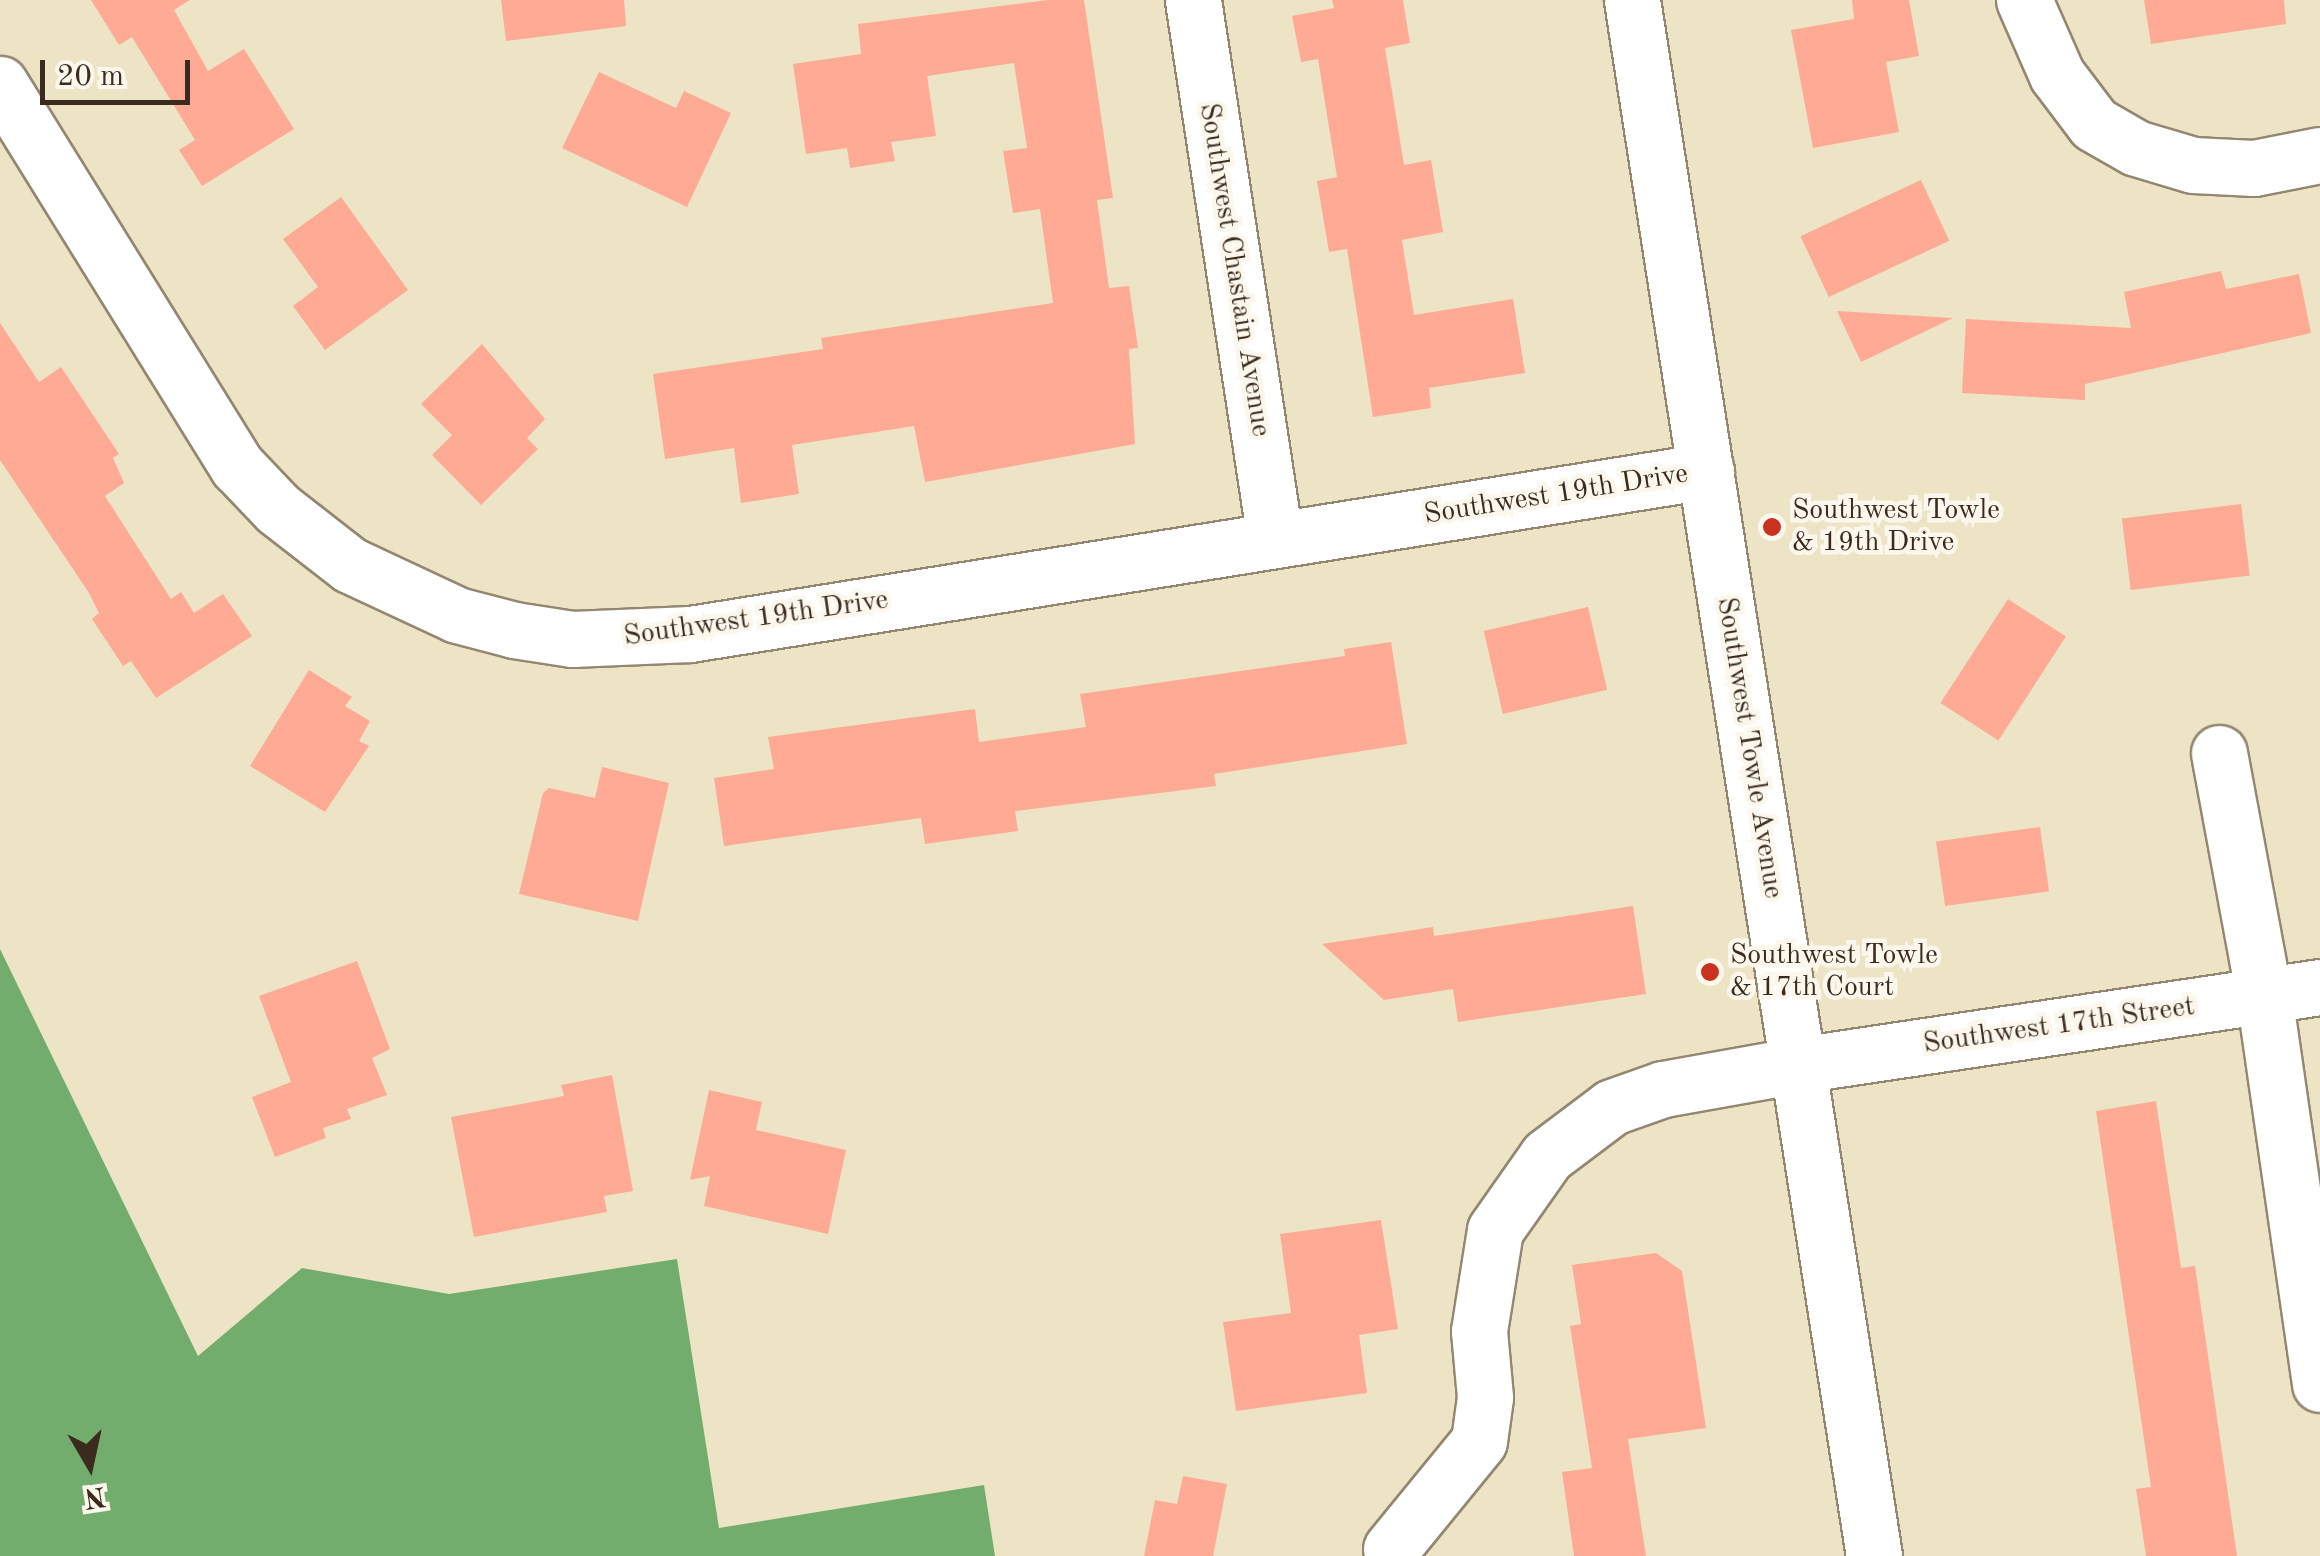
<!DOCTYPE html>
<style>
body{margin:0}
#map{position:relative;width:2320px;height:1556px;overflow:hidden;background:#ece4c5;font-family:"Old Standard TT",serif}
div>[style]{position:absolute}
.forest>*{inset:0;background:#72ad6d}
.building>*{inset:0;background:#feaa94;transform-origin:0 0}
.roads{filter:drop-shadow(2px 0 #948772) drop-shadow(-2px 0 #948772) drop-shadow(0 2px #948772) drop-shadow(0 -2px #948772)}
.minor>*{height:55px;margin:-27.5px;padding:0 27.5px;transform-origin:27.5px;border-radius:27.5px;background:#fff}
.major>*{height:55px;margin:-27.5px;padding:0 27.5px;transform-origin:27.5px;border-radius:27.5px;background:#fff}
.dots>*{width:28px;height:28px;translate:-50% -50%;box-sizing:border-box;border:5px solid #fbf7ec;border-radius:50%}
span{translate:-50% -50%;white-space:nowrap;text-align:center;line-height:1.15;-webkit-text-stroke:9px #fbf7ec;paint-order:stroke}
.street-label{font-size:28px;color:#3b2a1e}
.poi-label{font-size:28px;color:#3b2a1e}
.left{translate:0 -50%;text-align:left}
.north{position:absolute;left:40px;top:1416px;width:100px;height:100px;-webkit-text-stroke:8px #fbf7ec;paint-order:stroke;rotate:171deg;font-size:28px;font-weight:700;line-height:40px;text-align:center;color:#3b2a1e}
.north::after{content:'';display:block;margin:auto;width:35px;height:45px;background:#3b2a1e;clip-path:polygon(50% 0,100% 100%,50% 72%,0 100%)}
.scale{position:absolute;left:40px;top:60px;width:150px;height:45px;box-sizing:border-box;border:5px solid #3b2a1e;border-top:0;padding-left:12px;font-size:30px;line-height:35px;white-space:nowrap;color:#3b2a1e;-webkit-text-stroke:8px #fbf7ec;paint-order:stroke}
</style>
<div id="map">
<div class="forest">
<i style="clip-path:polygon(0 949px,198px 1356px,302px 1268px,449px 1294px,677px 1259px,719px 1528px,984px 1485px,995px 1556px,0 1556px)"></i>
</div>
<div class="building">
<i style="clip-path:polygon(91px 0,190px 0,174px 10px,208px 71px,244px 49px,294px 129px,202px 186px,179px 150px,195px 140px,132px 37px,119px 45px)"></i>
<i style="clip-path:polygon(501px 0,624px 0,626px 26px,506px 41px)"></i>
<i style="clip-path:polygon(1048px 0,1084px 0,1113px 198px,1097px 200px,1109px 288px,1129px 286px,1138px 348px,1129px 349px,1135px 444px,925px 482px,914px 426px,792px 445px,799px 494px,741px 503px,734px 448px,665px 459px,653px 374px,823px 349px,821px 338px,1053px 303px,1040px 209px,1013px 213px,1003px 151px,1027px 148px,1014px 63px,927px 76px,936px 136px,891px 142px,895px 161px,850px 168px,847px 148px,806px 154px,793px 64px,861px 54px,858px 24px)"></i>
<i style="clip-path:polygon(1332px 0,1403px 0,1410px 43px,1385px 48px,1404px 165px,1431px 160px,1443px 232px,1402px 240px,1414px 315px,1513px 299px,1525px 373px,1429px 388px,1431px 408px,1373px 417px,1347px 249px,1329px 252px,1317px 181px,1337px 177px,1318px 59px,1301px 62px,1292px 16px,1334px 8px)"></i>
<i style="clip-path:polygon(1852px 0,1909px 0,1919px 56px,1886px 62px,1899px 132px,1813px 148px,1791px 30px,1854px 19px)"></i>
<i style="clip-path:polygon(2144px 0,2284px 0,2286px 24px,2151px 44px)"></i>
<i style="clip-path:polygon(599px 72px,676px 108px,684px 91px,731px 113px,687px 207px,562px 148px)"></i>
<i style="left:1921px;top:180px;width:67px;height:133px;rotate:65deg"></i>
<i style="clip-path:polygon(341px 197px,408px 290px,325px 350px,293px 306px,318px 287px,283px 239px)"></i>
<i style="clip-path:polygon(2221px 271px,2226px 289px,2299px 274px,2311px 333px,2085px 384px,2085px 400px,1962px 393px,1966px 319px,2131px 328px,2124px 292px)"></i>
<i style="clip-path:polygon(1837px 311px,1953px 318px,1861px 362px)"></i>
<i style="clip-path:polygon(0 323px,39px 382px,61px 367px,119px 454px,113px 458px,124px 483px,105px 496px,171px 599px,181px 592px,194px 613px,223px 594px,252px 636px,156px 698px,131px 661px,123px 666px,92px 619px,99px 613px,89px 593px,0 460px)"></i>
<i style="clip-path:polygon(482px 344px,545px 419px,527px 438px,538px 449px,481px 505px,432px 455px,452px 435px,421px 404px)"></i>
<i style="left:2241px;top:504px;width:72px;height:120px;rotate:83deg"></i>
<i style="left:2008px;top:599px;width:69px;height:124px;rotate:33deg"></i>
<i style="left:1588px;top:607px;width:85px;height:107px;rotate:77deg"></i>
<i style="clip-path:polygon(1391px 642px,1407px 744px,1214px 774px,1216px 786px,1015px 811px,1018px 831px,925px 844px,921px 818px,724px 846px,714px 778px,774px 769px,768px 737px,975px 709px,979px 742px,1086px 727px,1080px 694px,1345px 656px,1344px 649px)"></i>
<i style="clip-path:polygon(309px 670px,352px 697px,345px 706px,370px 721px,359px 741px,369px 746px,325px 812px,250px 766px)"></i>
<i style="clip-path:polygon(602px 767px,669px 783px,638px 921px,519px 894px,543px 793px,549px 788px,595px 798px)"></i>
<i style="left:2040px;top:827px;width:65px;height:105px;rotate:82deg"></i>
<i style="clip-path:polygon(1633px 906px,1646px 994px,1458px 1022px,1453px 989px,1384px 1000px,1322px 944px,1433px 927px,1434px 936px)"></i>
<i style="clip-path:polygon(357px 961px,390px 1049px,372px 1058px,387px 1095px,347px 1109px,351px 1119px,323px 1128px,326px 1138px,275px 1157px,252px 1097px,291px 1082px,259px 996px)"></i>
<i style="clip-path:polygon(612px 1075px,633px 1191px,604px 1196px,607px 1212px,474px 1237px,451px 1117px,564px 1096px,561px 1085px)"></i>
<i style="clip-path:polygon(709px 1090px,762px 1102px,756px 1130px,846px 1150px,828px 1234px,704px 1206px,710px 1176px,690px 1180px)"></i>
<i style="clip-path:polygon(2156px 1101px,2181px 1268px,2195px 1266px,2237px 1556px,2146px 1556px,2136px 1489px,2151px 1487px,2096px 1111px)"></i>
<i style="clip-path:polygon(1381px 1220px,1398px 1329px,1359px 1335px,1367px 1393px,1236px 1411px,1223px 1322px,1291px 1313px,1280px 1234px)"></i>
<i style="clip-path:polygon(1656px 1253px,1682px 1271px,1706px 1428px,1628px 1439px,1646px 1556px,1574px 1556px,1562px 1472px,1592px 1468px,1570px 1326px,1581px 1324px,1572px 1265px)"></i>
<i style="clip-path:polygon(1183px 1476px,1227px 1484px,1213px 1556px,1144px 1556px,1155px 1500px,1177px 1504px)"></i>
</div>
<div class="roads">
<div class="minor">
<i style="left:1193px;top:0;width:545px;rotate:81.35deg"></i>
<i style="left:2024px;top:0;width:82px;rotate:66.3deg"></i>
<i style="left:2057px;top:75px;width:61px;rotate:52.9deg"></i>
<i style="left:2094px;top:124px;width:48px;rotate:29.7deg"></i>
<i style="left:2136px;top:148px;width:59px;rotate:16.6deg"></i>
<i style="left:2193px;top:165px;width:61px;rotate:2.8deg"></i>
<i style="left:2254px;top:168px;width:67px;rotate:-11.1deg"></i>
<i style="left:0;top:84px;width:450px;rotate:58.2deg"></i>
<i style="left:237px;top:466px;width:59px;rotate:46.4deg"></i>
<i style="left:278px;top:509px;width:91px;rotate:37.9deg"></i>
<i style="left:350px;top:565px;width:118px;rotate:25deg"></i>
<i style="left:457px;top:615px;width:59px;rotate:14.7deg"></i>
<i style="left:514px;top:630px;width:59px;rotate:8.8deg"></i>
<i style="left:572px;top:639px;width:118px;rotate:-2.4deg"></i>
<i style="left:690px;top:634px;width:1029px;rotate:-9.11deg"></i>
<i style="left:2219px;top:753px;width:246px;rotate:79.5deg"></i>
<i style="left:2264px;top:995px;width:393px;rotate:81.8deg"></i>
<i style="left:1391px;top:1549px;width:139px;rotate:-50.8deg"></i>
<i style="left:1479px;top:1441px;width:44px;rotate:-82.2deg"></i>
<i style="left:1485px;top:1397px;width:66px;rotate:-95.2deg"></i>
<i style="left:1479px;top:1331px;width:102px;rotate:-81deg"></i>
<i style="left:1495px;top:1230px;width:90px;rotate:-54.9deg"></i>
<i style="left:1547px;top:1156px;width:81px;rotate:-37deg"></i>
<i style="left:1612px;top:1107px;width:54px;rotate:-19.4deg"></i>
<i style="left:1663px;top:1089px;width:137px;rotate:-10.1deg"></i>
<i style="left:1798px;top:1065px;width:528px;rotate:-8.5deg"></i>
</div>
<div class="major">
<i style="left:1632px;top:0;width:1575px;rotate:81.16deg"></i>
</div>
</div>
<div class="dots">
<i style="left:1772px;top:527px;background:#c8321e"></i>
<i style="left:1710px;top:972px;background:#c8321e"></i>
</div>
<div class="street-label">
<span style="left:1234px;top:270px;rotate:81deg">Southwest Chastain Avenue</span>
<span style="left:1556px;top:495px;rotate:-9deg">Southwest 19th Drive</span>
<span style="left:756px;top:619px;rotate:-8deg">Southwest 19th Drive</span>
<span style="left:1749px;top:748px;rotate:81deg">Southwest Towle Avenue</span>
<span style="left:2059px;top:1026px;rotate:-8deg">Southwest 17th Street</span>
</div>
<div class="poi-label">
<span class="left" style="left:1792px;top:527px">Southwest Towle<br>&amp; 19th Drive</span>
<span class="left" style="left:1730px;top:972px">Southwest Towle<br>&amp; 17th Court</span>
</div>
<div class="north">N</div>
<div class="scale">20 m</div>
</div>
